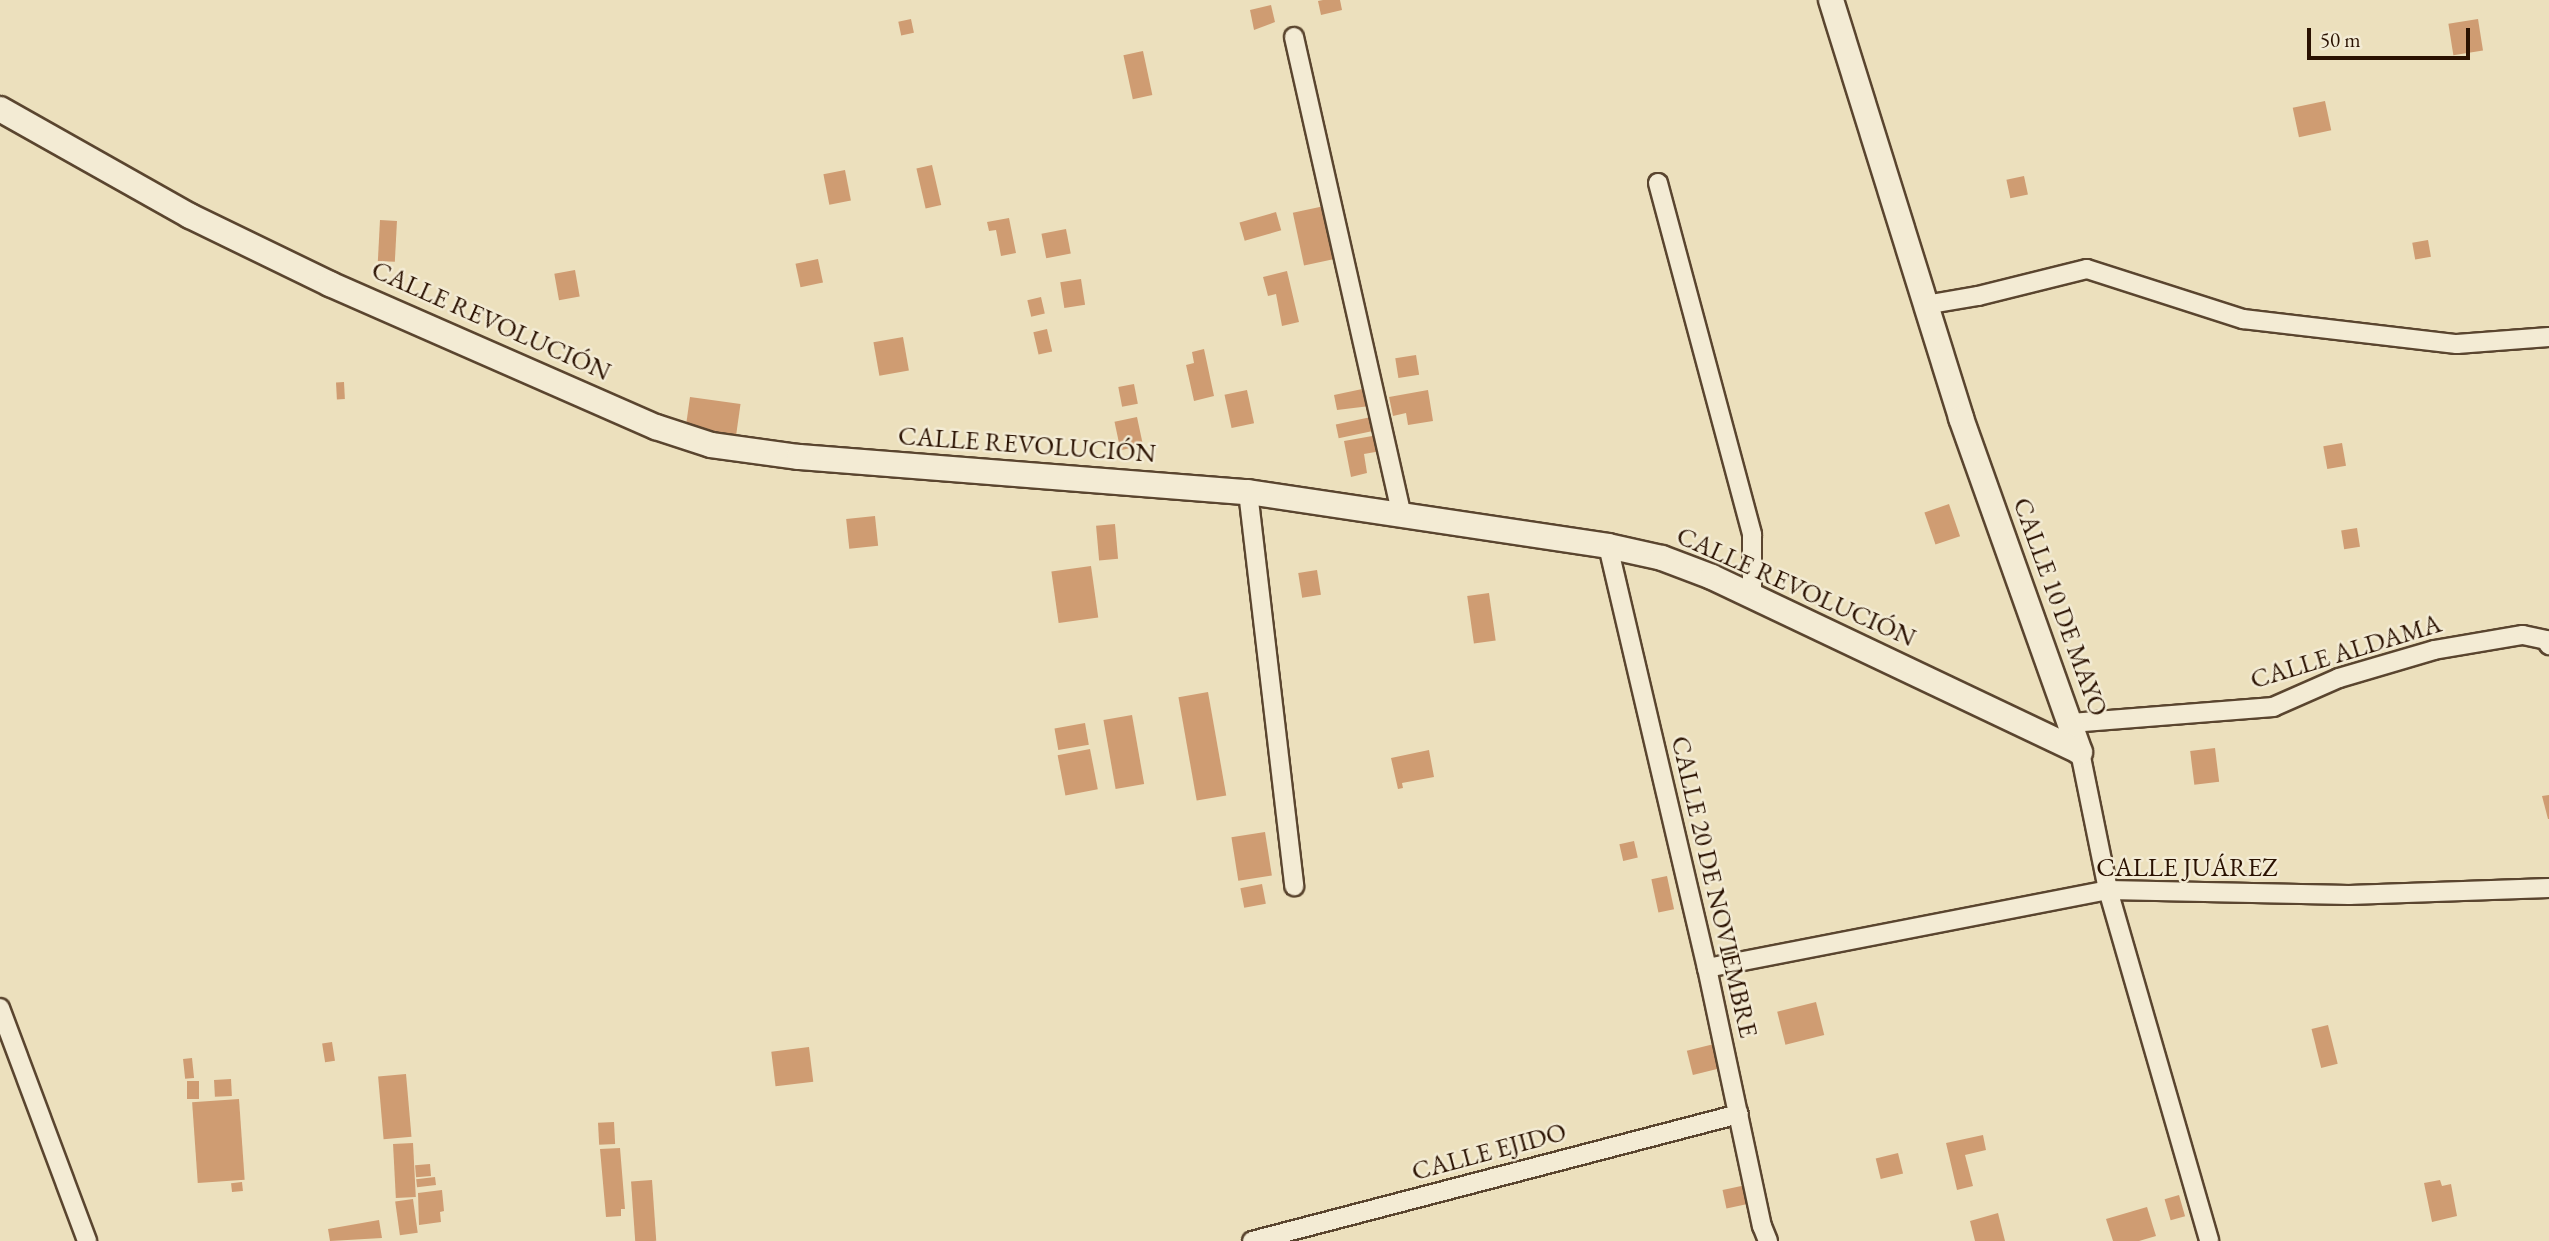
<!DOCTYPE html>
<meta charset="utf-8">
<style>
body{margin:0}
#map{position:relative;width:2549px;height:1241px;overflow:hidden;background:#ece0bd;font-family:"EB Garamond",serif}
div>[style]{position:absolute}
.building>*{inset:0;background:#cf9c72;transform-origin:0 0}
.roads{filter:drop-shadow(2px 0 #5a452f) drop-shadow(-2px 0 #5a452f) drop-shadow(0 2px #5a452f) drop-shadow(0 -2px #5a452f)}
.street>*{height:18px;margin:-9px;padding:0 9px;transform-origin:9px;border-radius:9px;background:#f3ebd4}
.secondary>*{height:24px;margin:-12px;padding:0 12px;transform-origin:12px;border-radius:12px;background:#f3ebd4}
span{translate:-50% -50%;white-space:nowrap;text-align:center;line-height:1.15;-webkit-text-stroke:5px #f3ebd4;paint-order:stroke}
.street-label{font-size:26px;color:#2a1100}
.scale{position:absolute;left:2307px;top:28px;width:163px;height:32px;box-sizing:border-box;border:4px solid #2a1100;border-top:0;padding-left:9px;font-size:21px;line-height:24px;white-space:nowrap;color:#2a1100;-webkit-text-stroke:5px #f3ebd4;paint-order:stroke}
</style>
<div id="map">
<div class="building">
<i style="clip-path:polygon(1323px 0,1340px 0,1342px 10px,1321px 15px,1318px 1px)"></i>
<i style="clip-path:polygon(1271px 5px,1275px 22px,1254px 30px,1250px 10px)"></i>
<i style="left:911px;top:19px;width:14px;height:13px;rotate:78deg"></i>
<i style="left:2478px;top:19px;width:32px;height:30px;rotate:81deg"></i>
<i style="left:1143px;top:51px;width:45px;height:20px;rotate:78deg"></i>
<i style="left:2325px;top:101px;width:30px;height:33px;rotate:78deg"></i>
<i style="left:932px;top:165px;width:41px;height:16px;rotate:77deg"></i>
<i style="left:845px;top:170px;width:31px;height:22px;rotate:79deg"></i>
<i style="left:2024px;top:176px;width:19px;height:18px;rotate:78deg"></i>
<i style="left:1329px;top:205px;width:54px;height:37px;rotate:78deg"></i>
<i style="left:1276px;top:212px;width:19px;height:38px;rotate:74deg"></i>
<i style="clip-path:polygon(1009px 218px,1016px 253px,1001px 256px,996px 230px,989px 231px,987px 222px)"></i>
<i style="left:380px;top:220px;width:17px;height:41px;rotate:3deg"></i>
<i style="left:1066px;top:229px;width:25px;height:25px;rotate:79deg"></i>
<i style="left:2428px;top:240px;width:17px;height:16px;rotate:80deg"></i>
<i style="left:818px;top:259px;width:24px;height:23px;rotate:78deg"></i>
<i style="left:575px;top:270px;width:27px;height:21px;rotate:80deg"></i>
<i style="clip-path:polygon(1287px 271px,1299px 322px,1282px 326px,1276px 294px,1268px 296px,1263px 277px)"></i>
<i style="left:1081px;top:279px;width:26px;height:21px;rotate:81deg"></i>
<i style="left:1041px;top:297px;width:17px;height:14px;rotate:77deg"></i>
<i style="left:1047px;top:329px;width:23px;height:14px;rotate:77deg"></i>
<i style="left:903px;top:337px;width:34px;height:30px;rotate:80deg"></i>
<i style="clip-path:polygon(1204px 349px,1214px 396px,1194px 401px,1186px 365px,1194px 363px,1192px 352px)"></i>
<i style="left:1416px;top:355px;width:20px;height:21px;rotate:81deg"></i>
<i style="left:344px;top:382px;width:17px;height:8px;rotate:87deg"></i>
<i style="left:1134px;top:384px;width:20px;height:16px;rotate:79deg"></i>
<i style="clip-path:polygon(1367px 388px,1370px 406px,1337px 410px,1334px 395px)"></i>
<i style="left:1247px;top:390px;width:34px;height:23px;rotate:78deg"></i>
<i style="clip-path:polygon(1428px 390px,1433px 421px,1408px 425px,1406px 413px,1393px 416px,1389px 397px)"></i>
<i style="left:690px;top:397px;width:51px;height:32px;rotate:8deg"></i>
<i style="left:1137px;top:417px;width:29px;height:23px;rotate:78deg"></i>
<i style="left:1371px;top:417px;width:14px;height:36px;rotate:78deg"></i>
<i style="clip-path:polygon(1378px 435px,1381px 451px,1364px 454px,1367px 473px,1351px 477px,1344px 441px)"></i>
<i style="left:2342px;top:443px;width:23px;height:19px;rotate:80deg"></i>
<i style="left:1949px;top:504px;width:34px;height:26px;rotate:71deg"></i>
<i style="left:875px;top:516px;width:30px;height:29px;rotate:84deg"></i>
<i style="left:1115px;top:524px;width:35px;height:19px;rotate:85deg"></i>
<i style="left:2357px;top:528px;width:19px;height:16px;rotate:81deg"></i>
<i style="left:1091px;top:566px;width:52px;height:40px;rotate:82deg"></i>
<i style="left:1317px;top:570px;width:25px;height:19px;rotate:81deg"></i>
<i style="left:1489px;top:593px;width:48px;height:22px;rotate:82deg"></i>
<i style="left:1208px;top:692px;width:105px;height:30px;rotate:80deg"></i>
<i style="left:1132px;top:715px;width:70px;height:29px;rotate:80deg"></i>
<i style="left:1085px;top:723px;width:22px;height:31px;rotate:80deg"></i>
<i style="left:2215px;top:748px;width:34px;height:25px;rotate:83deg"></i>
<i style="left:1090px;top:749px;width:41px;height:33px;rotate:79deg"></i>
<i style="clip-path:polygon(1429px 750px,1434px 777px,1402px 783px,1403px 788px,1398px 789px,1391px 758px)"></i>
<i style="clip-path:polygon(2549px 795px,2549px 819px,2548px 819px,2542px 796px)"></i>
<i style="left:1265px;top:832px;width:44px;height:34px;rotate:81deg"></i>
<i style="left:1634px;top:841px;width:17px;height:15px;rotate:77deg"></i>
<i style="left:1667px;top:876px;width:34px;height:16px;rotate:78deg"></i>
<i style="left:1262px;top:884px;width:20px;height:22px;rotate:79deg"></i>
<i style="left:1816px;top:1002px;width:34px;height:40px;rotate:76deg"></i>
<i style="left:2328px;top:1025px;width:40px;height:17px;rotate:76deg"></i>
<i style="left:332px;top:1042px;width:19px;height:10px;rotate:81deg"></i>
<i style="left:1714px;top:1044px;width:25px;height:28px;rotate:76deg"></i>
<i style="left:809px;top:1047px;width:35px;height:38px;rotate:83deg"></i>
<i style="left:192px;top:1058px;width:20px;height:9px;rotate:84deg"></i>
<i style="left:406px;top:1074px;width:63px;height:28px;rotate:85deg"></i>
<i style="left:231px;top:1079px;width:17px;height:17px;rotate:87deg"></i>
<i style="left:187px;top:1081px;width:12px;height:18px"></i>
<i style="left:239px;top:1099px;width:81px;height:47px;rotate:86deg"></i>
<i style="left:614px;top:1122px;width:22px;height:16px;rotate:87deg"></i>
<i style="clip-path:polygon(1983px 1135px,1986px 1150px,1965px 1155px,1973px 1186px,1957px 1190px,1946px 1143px)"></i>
<i style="left:413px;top:1143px;width:54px;height:20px;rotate:87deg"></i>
<i style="clip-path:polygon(620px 1148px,625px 1209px,621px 1209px,621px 1216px,606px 1217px,600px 1149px)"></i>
<i style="left:1898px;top:1153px;width:21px;height:23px;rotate:76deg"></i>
<i style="left:430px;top:1164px;width:12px;height:15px;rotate:85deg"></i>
<i style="left:435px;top:1177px;width:8px;height:19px;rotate:83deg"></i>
<i style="left:652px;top:1180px;width:61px;height:21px;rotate:86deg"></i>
<i style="clip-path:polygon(2440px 1180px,2442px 1186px,2451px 1184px,2457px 1216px,2432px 1222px,2424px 1183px)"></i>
<i style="left:242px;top:1182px;width:9px;height:11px;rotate:84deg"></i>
<i style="left:1746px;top:1185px;width:19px;height:24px;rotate:78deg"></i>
<i style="clip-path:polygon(442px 1190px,444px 1211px,440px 1212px,441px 1222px,419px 1225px,418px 1193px)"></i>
<i style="left:2179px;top:1195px;width:22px;height:15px;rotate:74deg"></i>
<i style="left:413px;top:1199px;width:34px;height:18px;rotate:82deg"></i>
<i style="clip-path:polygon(2147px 1207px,2156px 1236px,2139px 1241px,2113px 1241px,2106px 1219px)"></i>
<i style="clip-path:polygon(1998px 1213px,2005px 1241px,1975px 1241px,1970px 1221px)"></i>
<i style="clip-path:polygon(379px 1220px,382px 1238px,330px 1241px,328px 1229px)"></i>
</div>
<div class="roads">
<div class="street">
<i style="left:1294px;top:37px;width:490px;rotate:77.3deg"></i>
<i style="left:1658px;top:183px;width:364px;rotate:75deg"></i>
<i style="left:1752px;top:535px;width:62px;rotate:90deg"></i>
<i style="left:1925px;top:305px;width:54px;rotate:-9.6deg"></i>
<i style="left:1978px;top:296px;width:112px;rotate:-13.9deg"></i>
<i style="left:2087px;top:269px;width:164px;rotate:17.8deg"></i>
<i style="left:2243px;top:319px;width:215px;rotate:6.7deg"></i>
<i style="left:2457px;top:344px;width:92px;rotate:-4.4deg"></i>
<i style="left:1248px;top:492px;width:397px;rotate:83.3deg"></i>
<i style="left:1608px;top:546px;width:433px;rotate:76.8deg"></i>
<i style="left:1707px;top:968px;width:264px;rotate:78deg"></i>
<i style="left:1762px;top:1226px;width:16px;rotate:68deg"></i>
<i style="left:2071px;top:723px;width:203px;rotate:-4.5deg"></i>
<i style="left:2273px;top:707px;width:72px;rotate:-23.7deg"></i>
<i style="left:2339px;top:678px;width:99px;rotate:-16.4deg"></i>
<i style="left:2434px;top:650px;width:90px;rotate:-9.6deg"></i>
<i style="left:2523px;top:635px;width:24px;rotate:12deg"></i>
<i style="left:2546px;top:640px;width:6px;rotate:59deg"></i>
<i style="left:2080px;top:752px;width:141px;rotate:78.5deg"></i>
<i style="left:2108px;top:890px;width:365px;rotate:73.9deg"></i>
<i style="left:1707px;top:968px;width:409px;rotate:-11deg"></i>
<i style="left:2108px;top:890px;width:241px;rotate:1.2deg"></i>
<i style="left:2349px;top:895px;width:200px;rotate:-2deg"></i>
<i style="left:0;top:1008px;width:249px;rotate:69.5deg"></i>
<i style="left:1252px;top:1241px;width:503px;rotate:-14.62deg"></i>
</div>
<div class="secondary">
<i style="left:1831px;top:0;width:438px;rotate:72.7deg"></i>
<i style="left:1961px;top:418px;width:355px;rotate:70.4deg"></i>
<i style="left:0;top:109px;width:218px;rotate:29.4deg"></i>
<i style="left:190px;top:216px;width:156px;rotate:25.9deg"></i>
<i style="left:330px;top:284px;width:356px;rotate:23.7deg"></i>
<i style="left:656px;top:427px;width:58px;rotate:18.1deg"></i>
<i style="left:711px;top:445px;width:89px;rotate:7.8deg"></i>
<i style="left:799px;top:457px;width:450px;rotate:4.5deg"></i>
<i style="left:1248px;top:492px;width:364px;rotate:8.5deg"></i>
<i style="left:1608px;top:546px;width:55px;rotate:12.5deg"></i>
<i style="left:1662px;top:558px;width:53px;rotate:20.8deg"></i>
<i style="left:1712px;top:577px;width:407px;rotate:25.4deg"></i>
</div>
</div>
<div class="street-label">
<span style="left:491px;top:321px;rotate:24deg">CALLE REVOLUCIÓN</span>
<span style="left:1027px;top:445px;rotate:4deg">CALLE REVOLUCIÓN</span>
<span style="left:1796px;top:587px;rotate:24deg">CALLE REVOLUCIÓN</span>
<span style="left:2060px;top:607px;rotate:70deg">CALLE 10 DE MAYO</span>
<span style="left:2346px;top:652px;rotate:-17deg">CALLE ALDAMA</span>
<span style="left:2187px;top:868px">CALLE JUÁREZ</span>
<span style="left:1714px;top:887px;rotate:77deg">CALLE 20 DE NOVIEMBRE</span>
<span style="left:1489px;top:1152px;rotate:-15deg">CALLE EJIDO</span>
</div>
<div class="scale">50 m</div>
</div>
